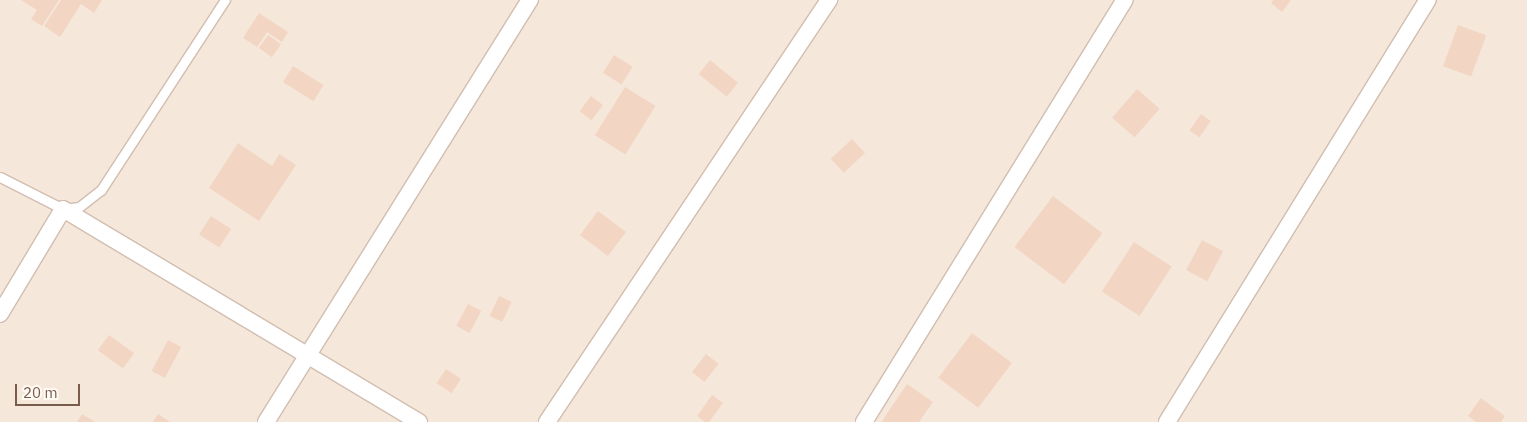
<!DOCTYPE html>
<style>
body{margin:0}
#map{position:relative;width:1527px;height:422px;overflow:hidden;background:#fdf6ec;font-family:"IBM Plex Sans",sans-serif}
div>[style]{position:absolute}
.residential>*{inset:0;background:#f5e8da;transform-origin:0 0}
.building>*{inset:0;background:#f3d5c3;transform-origin:0 0}
.roads{filter:drop-shadow(1px 0 #d1beb0) drop-shadow(-1px 0 #d1beb0) drop-shadow(0 1px #d1beb0) drop-shadow(0 -1px #d1beb0)}
.service>*{height:9px;margin:-4.5px;padding:0 4.5px;transform-origin:4.5px;border-radius:4.5px;background:#fff}
.minor>*{height:16px;margin:-8px;padding:0 8px;transform-origin:8px;border-radius:8px;background:#fff}
span{translate:-50% -50%;white-space:nowrap;text-align:center;line-height:1.15;-webkit-text-stroke:4.5px #fffaf3;paint-order:stroke}
.scale{position:absolute;left:15px;top:384px;width:65px;height:22px;box-sizing:border-box;border:2px solid #7a5c4d;border-top:0;padding-left:6px;font-size:15px;line-height:18px;white-space:nowrap;color:#7a5c4d;-webkit-text-stroke:4px #fffaf3;paint-order:stroke}
</style>
<div id="map">
<div class="residential">
<i style="left:0;top:0;width:1527px;height:422px"></i>
</div>
<div class="building">
<i style="clip-path:polygon(21px 0,59px 0,42px 26px,31px 19px,37px 10px)"></i>
<i style="clip-path:polygon(61px 0,102px 0,94px 13px,81px 4px,60px 37px,44px 26px)"></i>
<i style="clip-path:polygon(1273px 0,1291px 0,1282px 12px,1271px 3px)"></i>
<i style="clip-path:polygon(259px 13px,288px 32px,282px 42px,267px 32px,257px 47px,243px 38px)"></i>
<i style="left:1458px;top:25px;width:30px;height:44px;rotate:20deg"></i>
<i style="left:268px;top:35px;width:16px;height:16px;rotate:35deg"></i>
<i style="left:614px;top:55px;width:22px;height:21px;rotate:32deg"></i>
<i style="left:710px;top:60px;width:36px;height:18px;rotate:39deg"></i>
<i style="left:293px;top:66px;width:36px;height:19px;rotate:32deg"></i>
<i style="left:625px;top:87px;width:36px;height:57px;rotate:32deg"></i>
<i style="left:1137px;top:89px;width:30px;height:38px;rotate:41deg"></i>
<i style="left:591px;top:96px;width:15px;height:19px;rotate:37deg"></i>
<i style="left:1201px;top:114px;width:12px;height:20px;rotate:35deg"></i>
<i style="left:852px;top:139px;width:19px;height:29px;rotate:47deg"></i>
<i style="clip-path:polygon(238px 143px,272px 166px,279px 154px,296px 165px,259px 221px,209px 188px)"></i>
<i style="left:1053px;top:196px;width:62px;height:64px;rotate:37deg"></i>
<i style="left:598px;top:211px;width:35px;height:30px;rotate:37deg"></i>
<i style="left:211px;top:216px;width:24px;height:22px;rotate:33deg"></i>
<i style="left:1202px;top:240px;width:24px;height:34px;rotate:28deg"></i>
<i style="left:1134px;top:242px;width:45px;height:59px;rotate:33deg"></i>
<i style="left:499px;top:296px;width:14px;height:22px;rotate:25deg"></i>
<i style="left:468px;top:304px;width:15px;height:25px;rotate:28deg"></i>
<i style="left:972px;top:333px;width:50px;height:56px;rotate:37deg"></i>
<i style="left:109px;top:335px;width:31px;height:19px;rotate:36deg"></i>
<i style="left:168px;top:340px;width:15px;height:35px;rotate:28deg"></i>
<i style="left:706px;top:354px;width:16px;height:23px;rotate:38deg"></i>
<i style="left:446px;top:369px;width:18px;height:17px;rotate:34deg"></i>
<i style="clip-path:polygon(907px 384px,933px 402px,919px 422px,883px 422px,882px 421px)"></i>
<i style="clip-path:polygon(712px 395px,723px 403px,709px 422px,705px 422px,697px 416px)"></i>
<i style="clip-path:polygon(1481px 398px,1505px 416px,1501px 422px,1476px 422px,1468px 416px)"></i>
<i style="clip-path:polygon(82px 414px,95px 422px,77px 422px)"></i>
<i style="clip-path:polygon(158px 414px,170px 422px,153px 422px)"></i>
</div>
<div class="roads">
<div class="service">
<i style="left:0;top:177px;width:71px;rotate:26.9deg"></i>
<i style="left:63px;top:209px;width:16px;rotate:-7deg"></i>
<i style="left:79px;top:207px;width:28px;rotate:-38deg"></i>
<i style="left:101px;top:190px;width:227px;rotate:-56.9deg"></i>
</div>
<div class="minor">
<i style="left:0;top:314px;width:122px;rotate:-59deg"></i>
<i style="left:63px;top:209px;width:415px;rotate:30.9deg"></i>
<i style="left:266px;top:422px;width:498px;rotate:-58deg"></i>
<i style="left:547px;top:422px;width:508px;rotate:-56.25deg"></i>
<i style="left:864px;top:422px;width:496px;rotate:-58.3deg"></i>
<i style="left:1167px;top:422px;width:496px;rotate:-58.3deg"></i>
</div>
</div>
<div class="scale">20 m</div>
</div>
